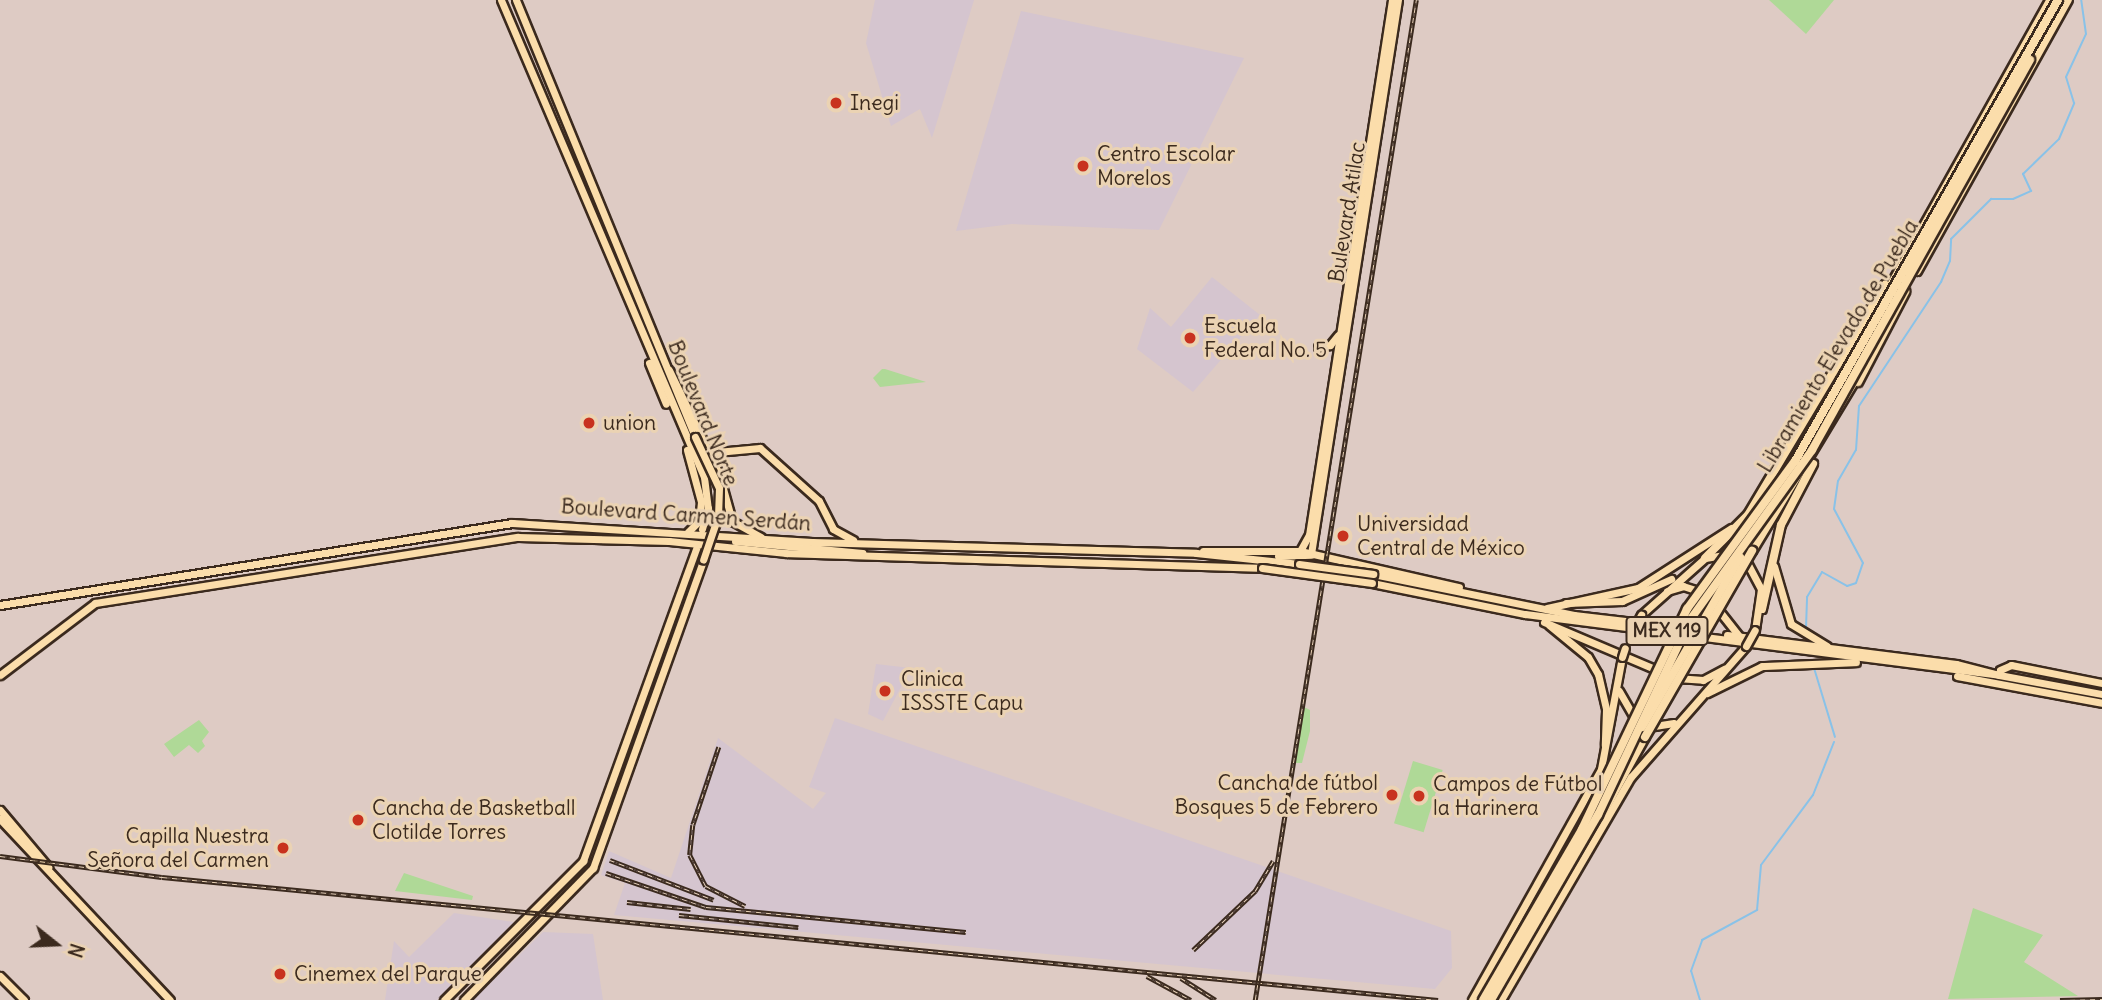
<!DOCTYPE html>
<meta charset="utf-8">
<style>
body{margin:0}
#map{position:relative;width:2102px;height:1000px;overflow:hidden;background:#decbc4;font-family:Delius,sans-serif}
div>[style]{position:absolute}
.built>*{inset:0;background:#d5c5cf}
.green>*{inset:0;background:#afd997;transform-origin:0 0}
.stream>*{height:2px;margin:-1px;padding:0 1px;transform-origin:1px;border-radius:1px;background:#89c2e8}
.roads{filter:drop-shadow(2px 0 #3b2a1e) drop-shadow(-2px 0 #3b2a1e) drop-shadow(0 2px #3b2a1e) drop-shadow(0 -2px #3b2a1e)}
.major>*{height:7px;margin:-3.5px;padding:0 3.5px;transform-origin:3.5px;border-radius:3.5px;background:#fbddab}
.highway>*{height:8px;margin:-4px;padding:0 4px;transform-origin:4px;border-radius:4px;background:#fbddab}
.rail>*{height:4.5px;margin-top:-2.25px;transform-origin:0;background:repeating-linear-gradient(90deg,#ebd3b3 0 5px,#3b2a1e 0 10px);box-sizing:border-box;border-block:2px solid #3b2a1e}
.bridges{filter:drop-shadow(2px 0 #3b2a1e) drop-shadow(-2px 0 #3b2a1e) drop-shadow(0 2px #3b2a1e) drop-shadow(0 -2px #3b2a1e)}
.major-bridge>*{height:7px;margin:-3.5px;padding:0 3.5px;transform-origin:3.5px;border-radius:3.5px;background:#fbddab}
.highway-bridge>*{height:8px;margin:-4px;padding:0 4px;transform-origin:4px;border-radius:4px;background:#fbddab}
.dots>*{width:19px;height:19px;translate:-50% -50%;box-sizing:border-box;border:4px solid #ebd3b3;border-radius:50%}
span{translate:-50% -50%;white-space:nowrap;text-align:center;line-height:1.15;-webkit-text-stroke:6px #ebd3b3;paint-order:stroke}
.shield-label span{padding:2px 5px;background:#ebd3b3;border:2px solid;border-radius:5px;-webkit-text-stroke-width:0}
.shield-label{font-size:19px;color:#3b2a1e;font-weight:700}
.poi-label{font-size:21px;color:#3b2a1e}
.left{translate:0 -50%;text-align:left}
.right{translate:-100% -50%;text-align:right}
.street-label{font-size:21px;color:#3b2a1e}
.north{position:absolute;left:21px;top:909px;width:70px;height:70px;-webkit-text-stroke:5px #ebd3b3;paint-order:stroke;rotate:108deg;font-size:19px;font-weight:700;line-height:28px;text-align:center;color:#3b2a1e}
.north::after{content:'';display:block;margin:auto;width:24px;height:32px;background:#3b2a1e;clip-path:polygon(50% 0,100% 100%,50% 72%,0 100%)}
</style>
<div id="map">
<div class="built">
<i style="clip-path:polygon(875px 0,974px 0,932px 138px,920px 109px,891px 126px,866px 43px)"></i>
<i style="clip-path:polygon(1021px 11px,1244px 58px,1159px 230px,1012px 224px,956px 231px)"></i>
<i style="clip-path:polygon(1212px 277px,1260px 315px,1193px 392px,1137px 349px,1150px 308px,1171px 327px)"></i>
<i style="clip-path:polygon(876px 664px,911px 668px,883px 721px,868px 714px)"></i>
<i style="clip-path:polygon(835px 718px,1451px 931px,1452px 968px,1435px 989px,614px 915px,625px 883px,601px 875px,609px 851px,671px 878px,718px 738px,813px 809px,826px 793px,809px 787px)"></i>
<i style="clip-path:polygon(454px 913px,514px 922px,437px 1000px,385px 1000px,394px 941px,409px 957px)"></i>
<i style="clip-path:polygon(543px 932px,593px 934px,603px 1000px,473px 1000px)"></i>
</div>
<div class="green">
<i style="clip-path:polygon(1769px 0,1834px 0,1806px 34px)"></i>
<i style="clip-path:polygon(882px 369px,885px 369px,926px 382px,880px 387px,873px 378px)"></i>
<i style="clip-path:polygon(1304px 707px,1310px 710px,1310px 731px,1302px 763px,1294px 763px)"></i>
<i style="clip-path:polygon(199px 720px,209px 732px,202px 741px,205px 746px,198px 753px,189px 745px,174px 757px,164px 744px)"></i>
<i style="left:1413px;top:761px;width:31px;height:65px;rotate:17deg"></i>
<i style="clip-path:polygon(404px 873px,473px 896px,472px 900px,395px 891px)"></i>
<i style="clip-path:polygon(1973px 908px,2043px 935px,2024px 962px,2078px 996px,1948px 999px)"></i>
</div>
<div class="stream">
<i style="left:1806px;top:628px;width:31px;rotate:-88deg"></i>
<i style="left:1807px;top:597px;width:29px;rotate:-59deg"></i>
<i style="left:1822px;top:572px;width:29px;rotate:29deg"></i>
<i style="left:1847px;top:586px;width:9px;rotate:-18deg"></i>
<i style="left:1856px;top:583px;width:21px;rotate:-71deg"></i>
<i style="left:1863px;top:563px;width:61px;rotate:-118.2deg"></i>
<i style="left:1834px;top:509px;width:28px;rotate:-82deg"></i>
<i style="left:1838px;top:481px;width:36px;rotate:-60deg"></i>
<i style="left:1856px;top:450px;width:44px;rotate:-86.1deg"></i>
<i style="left:1859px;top:406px;width:149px;rotate:-56.5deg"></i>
<i style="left:1941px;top:282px;width:23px;rotate:-67deg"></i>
<i style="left:1950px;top:261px;width:22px;rotate:-87deg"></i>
<i style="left:1951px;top:239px;width:57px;rotate:-45deg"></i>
<i style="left:1991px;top:199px;width:22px"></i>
<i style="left:2013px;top:199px;width:20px;rotate:-24deg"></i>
<i style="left:2031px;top:191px;width:19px;rotate:-115deg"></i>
<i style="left:2023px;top:174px;width:50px;rotate:-44.2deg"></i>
<i style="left:2059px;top:139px;width:39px;rotate:-67deg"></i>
<i style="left:2074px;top:103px;width:27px;rotate:-107deg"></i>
<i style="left:2066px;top:77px;width:47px;rotate:-65.1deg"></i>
<i style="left:2086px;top:34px;width:34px;rotate:-98deg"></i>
<i style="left:1814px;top:668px;width:72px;rotate:73.1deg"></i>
<i style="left:1700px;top:1000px;width:30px;rotate:-107deg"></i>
<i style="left:1691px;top:971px;width:33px;rotate:-70deg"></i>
<i style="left:1702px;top:940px;width:63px;rotate:-28.6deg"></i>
<i style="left:1757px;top:910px;width:45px;rotate:-84.9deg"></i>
<i style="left:1761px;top:865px;width:87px;rotate:-53.4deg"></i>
<i style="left:1813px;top:795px;width:57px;rotate:-68.4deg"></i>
</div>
<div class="roads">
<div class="major">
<i style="left:501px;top:0;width:518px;rotate:66.95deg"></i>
<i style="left:704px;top:477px;width:31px;rotate:83deg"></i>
<i style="left:708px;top:508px;width:22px;rotate:106deg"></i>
<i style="left:516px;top:0;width:472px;rotate:67.7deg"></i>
<i style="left:1318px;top:347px;width:12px;rotate:-9deg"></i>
<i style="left:1330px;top:345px;width:13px;rotate:-51deg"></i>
<i style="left:649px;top:363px;width:44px;rotate:67.5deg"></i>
<i style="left:669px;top:370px;width:115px;rotate:64.3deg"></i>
<i style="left:719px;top:474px;width:49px;rotate:74.5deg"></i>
<i style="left:732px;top:521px;width:33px;rotate:29deg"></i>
<i style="left:687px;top:450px;width:54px;rotate:74.9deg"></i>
<i style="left:701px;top:502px;width:19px;rotate:96deg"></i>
<i style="left:699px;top:521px;width:16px;rotate:135deg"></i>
<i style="left:717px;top:452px;width:43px;rotate:-5.3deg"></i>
<i style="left:760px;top:448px;width:79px;rotate:41.9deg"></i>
<i style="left:819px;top:501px;width:31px;rotate:63deg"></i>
<i style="left:833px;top:529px;width:23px;rotate:29deg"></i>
<i style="left:735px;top:541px;width:128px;rotate:5.4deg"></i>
<i style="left:1203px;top:551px;width:97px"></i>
<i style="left:1300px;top:551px;width:163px;rotate:12.8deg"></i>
<i style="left:1300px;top:551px;width:18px;rotate:-61deg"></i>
<i style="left:1309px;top:535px;width:541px;rotate:-81.18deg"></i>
<i style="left:1311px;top:554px;width:561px;rotate:-81.08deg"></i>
<i style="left:1278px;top:556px;width:33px;rotate:-2deg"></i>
<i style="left:1744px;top:557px;width:36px;rotate:62deg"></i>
<i style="left:1761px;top:589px;width:41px;rotate:98.3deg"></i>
<i style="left:1774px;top:566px;width:60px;rotate:73.7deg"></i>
<i style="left:1791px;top:624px;width:42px;rotate:31.4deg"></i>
<i style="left:1373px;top:574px;width:205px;rotate:11.5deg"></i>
<i style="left:1574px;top:615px;width:129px;rotate:6.7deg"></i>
<i style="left:1372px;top:583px;width:156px;rotate:11.5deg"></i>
<i style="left:1525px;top:614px;width:478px;rotate:7.3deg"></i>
<i style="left:1999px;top:675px;width:105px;rotate:10.5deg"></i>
<i style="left:1667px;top:591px;width:17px;rotate:-17deg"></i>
<i style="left:1683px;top:586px;width:23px;rotate:18deg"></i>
<i style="left:1705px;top:593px;width:55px;rotate:51.7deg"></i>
<i style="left:1566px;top:603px;width:56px;rotate:-2deg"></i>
<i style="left:1622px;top:601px;width:54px;rotate:-24.2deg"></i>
<i style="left:0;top:605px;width:519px;rotate:-9.1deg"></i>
<i style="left:512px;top:523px;width:301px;rotate:3.6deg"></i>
<i style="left:812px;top:542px;width:384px;rotate:1.6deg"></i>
<i style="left:1196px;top:553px;width:104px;rotate:6.1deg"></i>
<i style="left:1547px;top:608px;width:93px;rotate:-12.4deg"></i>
<i style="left:1638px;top:588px;width:111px;rotate:-32.8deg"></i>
<i style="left:1641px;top:615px;width:86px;rotate:-41.7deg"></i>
<i style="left:1705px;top:558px;width:25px;rotate:-9deg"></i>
<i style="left:1544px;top:622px;width:128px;rotate:23deg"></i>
<i style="left:1549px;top:625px;width:50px;rotate:39.4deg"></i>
<i style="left:1588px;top:657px;width:20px;rotate:60deg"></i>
<i style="left:1598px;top:674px;width:37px;rotate:77deg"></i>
<i style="left:1606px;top:710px;width:35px;rotate:92deg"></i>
<i style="left:1727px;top:635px;width:231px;rotate:7.2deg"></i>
<i style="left:1956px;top:664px;width:44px;rotate:14.3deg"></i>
<i style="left:2000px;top:670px;width:12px;rotate:-24deg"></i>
<i style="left:2011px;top:665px;width:93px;rotate:11.2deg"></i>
<i style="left:0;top:675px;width:119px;rotate:-37.2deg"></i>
<i style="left:95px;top:603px;width:428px;rotate:-8.9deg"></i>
<i style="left:518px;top:537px;width:151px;rotate:1.5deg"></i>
<i style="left:669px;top:541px;width:118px;rotate:5.9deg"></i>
<i style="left:786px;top:553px;width:476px;rotate:1.8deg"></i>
<i style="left:1957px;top:676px;width:147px;rotate:10.5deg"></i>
<i style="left:1676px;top:678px;width:27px;rotate:4deg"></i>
<i style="left:1703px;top:680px;width:24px;rotate:-28deg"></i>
<i style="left:1619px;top:691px;width:36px;rotate:60deg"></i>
<i style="left:1707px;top:693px;width:61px;rotate:-26.1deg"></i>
<i style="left:1762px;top:666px;width:94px;rotate:-2.4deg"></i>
<i style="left:1648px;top:727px;width:26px;rotate:-9deg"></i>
<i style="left:0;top:810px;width:75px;rotate:49.9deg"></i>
<i style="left:0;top:819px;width:248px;rotate:46.8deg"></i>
<i style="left:0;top:976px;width:34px;rotate:45deg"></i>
<i style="left:444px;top:1000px;width:197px;rotate:-45deg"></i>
<i style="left:583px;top:861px;width:333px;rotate:-70.1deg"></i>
<i style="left:464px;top:1000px;width:185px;rotate:-45.7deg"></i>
<i style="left:593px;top:868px;width:327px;rotate:-70.3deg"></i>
<i style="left:1472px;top:1000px;width:265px;rotate:-60.8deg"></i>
<i style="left:1601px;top:769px;width:114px;rotate:-79.4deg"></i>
<i style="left:1501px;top:1000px;width:258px;rotate:-59.8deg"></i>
<i style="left:1631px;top:777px;width:174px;rotate:-48.7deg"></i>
</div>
<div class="highway">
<i style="left:1917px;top:271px;width:310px;rotate:-60.9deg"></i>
<i style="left:1881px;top:303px;width:347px;rotate:-60.8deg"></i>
<i style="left:1858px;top:382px;width:102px;rotate:-62.4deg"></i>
<i style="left:1752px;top:551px;width:203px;rotate:-58.9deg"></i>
<i style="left:1705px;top:558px;width:61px;rotate:-45deg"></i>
<i style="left:1748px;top:515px;width:268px;rotate:-59.2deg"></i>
<i style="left:1762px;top:609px;width:86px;rotate:-77.3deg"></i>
<i style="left:1781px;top:525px;width:69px;rotate:-62.3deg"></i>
<i style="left:1601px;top:816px;width:90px;rotate:-60.9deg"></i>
</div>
</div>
<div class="rail">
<i style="left:719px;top:747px;width:82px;rotate:108.4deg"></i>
<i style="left:693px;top:825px;width:30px;rotate:96deg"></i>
<i style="left:690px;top:855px;width:35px;rotate:63deg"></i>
<i style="left:706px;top:886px;width:44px;rotate:27.1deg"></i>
<i style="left:0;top:856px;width:163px;rotate:7.4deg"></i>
<i style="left:162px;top:877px;width:1282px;rotate:5.51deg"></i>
<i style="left:610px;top:860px;width:111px;rotate:21deg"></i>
<i style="left:606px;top:873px;width:106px;rotate:18.8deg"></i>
<i style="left:706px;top:907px;width:261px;rotate:5.5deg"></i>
<i style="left:627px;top:902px;width:64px;rotate:6.2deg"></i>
<i style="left:679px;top:915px;width:120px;rotate:5.8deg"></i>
<i style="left:1193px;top:950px;width:86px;rotate:-43.6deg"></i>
<i style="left:1255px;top:891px;width:35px;rotate:-59deg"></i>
<i style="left:1147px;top:976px;width:50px;rotate:28.6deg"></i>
<i style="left:1181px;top:978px;width:41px;rotate:32.2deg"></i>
<i style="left:1255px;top:1000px;width:1013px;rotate:-80.85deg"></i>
<i style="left:2060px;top:1000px;width:42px;rotate:-1.4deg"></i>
</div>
<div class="bridges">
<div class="major-bridge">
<i style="left:695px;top:437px;width:56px;rotate:64.8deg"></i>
<i style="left:719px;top:488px;width:28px;rotate:92deg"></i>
<i style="left:718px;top:516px;width:46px;rotate:108.8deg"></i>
<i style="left:1299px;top:564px;width:75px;rotate:7.7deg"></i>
<i style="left:1262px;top:568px;width:111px;rotate:7.8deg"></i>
<i style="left:1631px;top:633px;width:21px;rotate:-61deg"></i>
<i style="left:1746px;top:646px;width:18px;rotate:-61deg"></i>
<i style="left:1622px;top:657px;width:9px;rotate:-72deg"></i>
</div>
<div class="highway-bridge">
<i style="left:1642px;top:727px;width:196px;rotate:-60deg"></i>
<i style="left:1645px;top:737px;width:215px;rotate:-60.1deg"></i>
<i style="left:1483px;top:1000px;width:198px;rotate:-59.9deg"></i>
<i style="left:1582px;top:829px;width:244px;rotate:-64.5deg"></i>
<i style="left:1687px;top:609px;width:183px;rotate:-53.9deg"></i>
<i style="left:1795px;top:461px;width:531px;rotate:-60.3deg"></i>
<i style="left:1491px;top:1000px;width:214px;rotate:-60deg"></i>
<i style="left:1598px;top:815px;width:216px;rotate:-64.7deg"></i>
<i style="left:1690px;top:620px;width:209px;rotate:-54.3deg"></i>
<i style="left:1812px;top:450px;width:447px;rotate:-60.8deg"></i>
</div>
</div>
<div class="dots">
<i style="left:836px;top:103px;background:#c8321e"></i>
<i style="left:1083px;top:166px;background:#c8321e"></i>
<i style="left:1190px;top:338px;background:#c8321e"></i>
<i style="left:589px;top:423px;background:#c8321e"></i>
<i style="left:1343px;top:536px;background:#c8321e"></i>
<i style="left:885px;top:691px;background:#c8321e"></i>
<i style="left:1392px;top:795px;background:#c8321e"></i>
<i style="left:1419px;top:796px;background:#c8321e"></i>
<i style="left:358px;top:820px;background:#c8321e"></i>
<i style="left:283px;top:848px;background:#c8321e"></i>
<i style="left:280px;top:974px;background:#c8321e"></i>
</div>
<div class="shield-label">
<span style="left:1667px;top:631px">MEX 119</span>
</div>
<div class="poi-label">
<span class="left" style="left:850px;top:103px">Inegi</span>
<span class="left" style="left:1097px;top:166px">Centro Escolar<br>Morelos</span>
<span class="left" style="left:1204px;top:338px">Escuela<br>Federal No. 5</span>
<span class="left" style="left:603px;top:423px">union</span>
<span class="left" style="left:1357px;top:536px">Universidad<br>Central de México</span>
<span class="left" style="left:901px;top:691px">Clinica<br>ISSSTE Capu</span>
<span class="right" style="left:1378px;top:795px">Cancha de fútbol<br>Bosques 5 de Febrero</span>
<span class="left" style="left:1433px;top:796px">Campos de Fútbol<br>la Harinera</span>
<span class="left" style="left:372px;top:820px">Cancha de Basketball<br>Clotilde Torres</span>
<span class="right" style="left:269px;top:848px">Capilla Nuestra<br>Señora del Carmen</span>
<span class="left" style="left:294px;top:974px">Cinemex del Parque</span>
</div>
<div class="street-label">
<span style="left:1347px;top:212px;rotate:-81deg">Bulevard Atilac</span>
<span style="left:1838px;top:346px;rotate:-59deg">Libramiento Elevado de Puebla</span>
<span style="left:703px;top:413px;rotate:68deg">Boulevard Norte</span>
<span style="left:686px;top:515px;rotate:4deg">Boulevard Carmen Serdán</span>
</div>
<div class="north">N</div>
</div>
